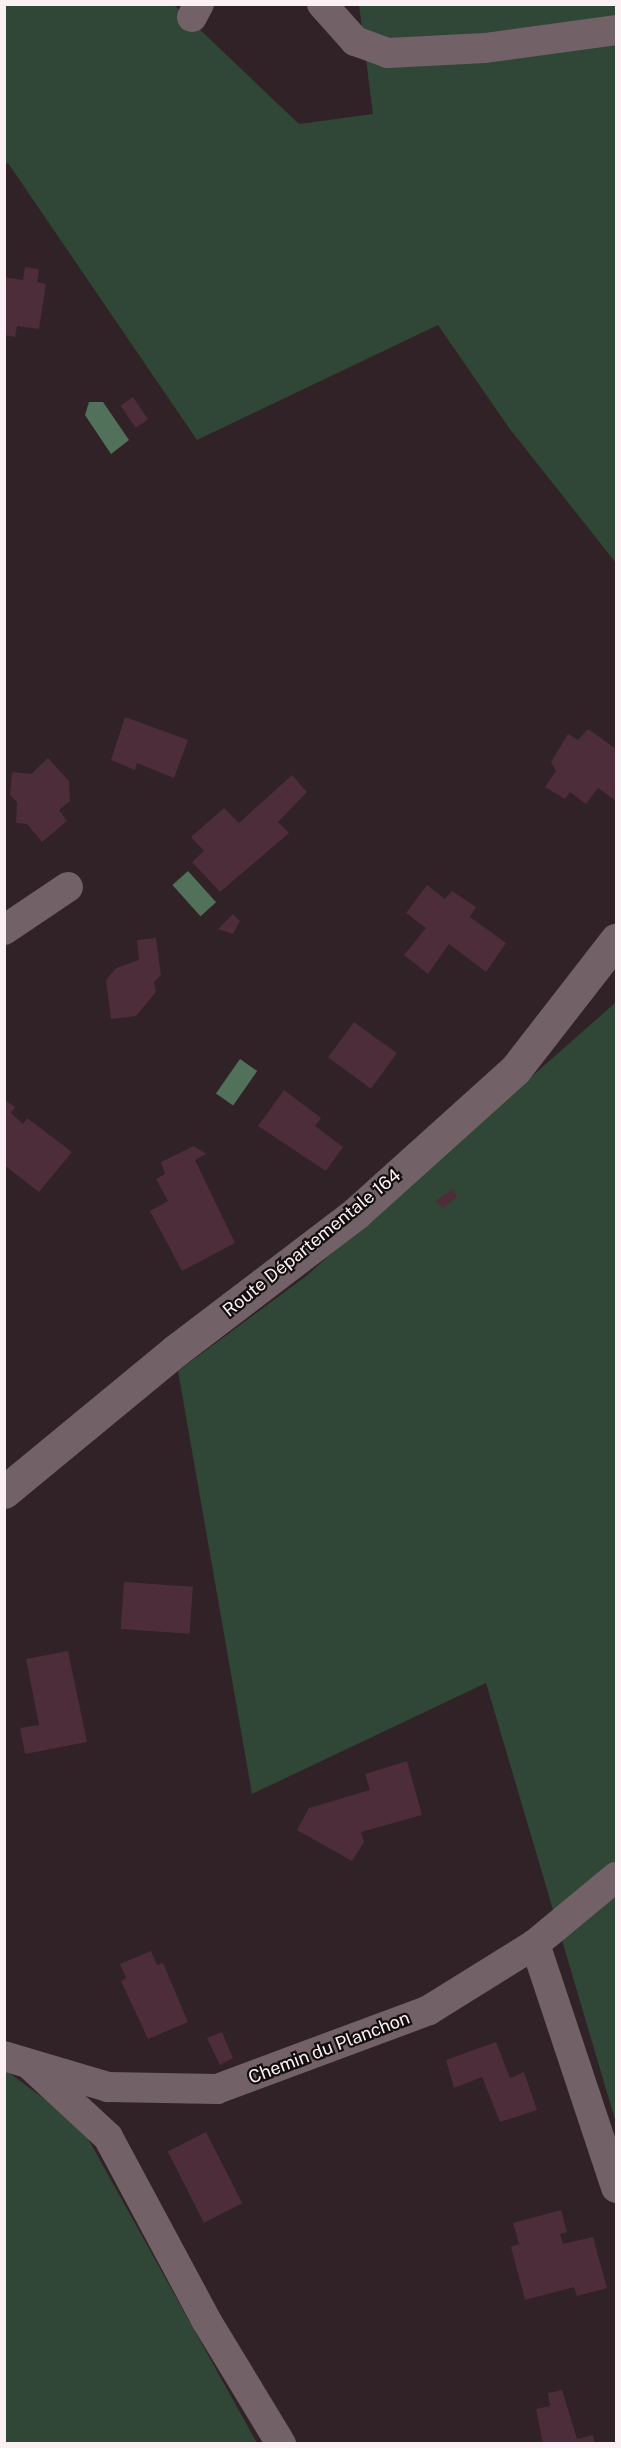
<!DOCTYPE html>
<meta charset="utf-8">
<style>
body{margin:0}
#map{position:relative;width:621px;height:2448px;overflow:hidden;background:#302227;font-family:"Public Sans",sans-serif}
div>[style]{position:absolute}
.green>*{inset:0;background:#304636}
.water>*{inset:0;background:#51715a;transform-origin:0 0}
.building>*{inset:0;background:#4d2d39;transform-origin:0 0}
.minor>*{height:30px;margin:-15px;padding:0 15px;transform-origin:15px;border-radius:15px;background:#726267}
.tertiary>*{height:33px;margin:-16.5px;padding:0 16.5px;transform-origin:16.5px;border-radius:16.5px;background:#726267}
span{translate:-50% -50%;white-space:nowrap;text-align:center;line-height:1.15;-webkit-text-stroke:4.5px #140e0f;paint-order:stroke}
.street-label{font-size:18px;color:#fbf1f4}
.frame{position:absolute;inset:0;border:6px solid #fbf1f4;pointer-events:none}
</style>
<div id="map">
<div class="green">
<i style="clip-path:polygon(5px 5px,174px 5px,299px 124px,373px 114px,359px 5px,616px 5px,616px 563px,509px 428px,438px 325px,197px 440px,8px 163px,5px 165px)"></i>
<i style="clip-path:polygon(616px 1002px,616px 2123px,486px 1683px,252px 1794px,178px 1371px,305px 1277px)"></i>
<i style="clip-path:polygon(4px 2069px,81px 2126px,257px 2443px,5px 2443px)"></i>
</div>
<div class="water">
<i style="clip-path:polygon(89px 402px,103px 402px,129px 440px,111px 454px,85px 415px)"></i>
<i style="left:188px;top:871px;width:42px;height:21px;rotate:48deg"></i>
<i style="left:240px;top:1059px;width:21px;height:42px;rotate:35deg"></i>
</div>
<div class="building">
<i style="clip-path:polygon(25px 267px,39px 269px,37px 282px,46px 284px,39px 329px,17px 326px,15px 337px,4px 335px,4px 277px,23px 280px)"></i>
<i style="left:133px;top:397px;width:27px;height:15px;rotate:56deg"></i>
<i style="clip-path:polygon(125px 717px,188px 740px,174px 778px,137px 763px,135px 770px,111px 760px)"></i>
<i style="clip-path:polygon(588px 729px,616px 749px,616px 801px,598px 788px,586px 804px,570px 792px,565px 799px,545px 787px,556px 771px,551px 762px,568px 734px,578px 740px)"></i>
<i style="clip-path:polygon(48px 758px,69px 781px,70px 801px,59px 810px,67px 821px,42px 842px,27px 824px,16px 823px,17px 802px,10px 795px,12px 772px,31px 774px)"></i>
<i style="clip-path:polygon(292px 775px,307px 792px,278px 822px,289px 833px,220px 892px,192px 862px,204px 851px,191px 837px,224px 808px,239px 823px)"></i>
<i style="clip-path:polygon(427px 885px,445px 899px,452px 891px,476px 907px,470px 917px,506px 943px,486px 972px,449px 944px,428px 974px,404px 955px,426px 928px,406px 913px)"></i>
<i style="clip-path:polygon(233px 914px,240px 921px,233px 934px,218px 929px)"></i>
<i style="clip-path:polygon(156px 938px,161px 975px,154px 982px,156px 992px,136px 1016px,111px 1019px,106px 980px,116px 968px,139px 960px,137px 940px)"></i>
<i style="left:354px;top:1022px;width:53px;height:44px;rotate:36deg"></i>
<i style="clip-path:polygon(284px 1090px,321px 1118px,315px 1126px,343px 1147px,326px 1171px,258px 1126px)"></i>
<i style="clip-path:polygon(4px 1099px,15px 1107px,11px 1113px,23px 1124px,27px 1118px,72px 1152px,39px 1192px,4px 1165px)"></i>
<i style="clip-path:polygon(194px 1146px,206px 1154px,195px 1160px,235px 1243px,182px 1271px,150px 1211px,168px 1201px,156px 1179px,165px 1174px,161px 1162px)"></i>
<i style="clip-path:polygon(453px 1189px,457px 1197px,443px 1208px,436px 1200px)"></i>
<i style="left:124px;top:1582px;width:69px;height:47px;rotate:4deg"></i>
<i style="clip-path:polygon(68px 1651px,87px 1742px,25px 1754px,20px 1728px,39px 1725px,26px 1659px)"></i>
<i style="clip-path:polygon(407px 1761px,422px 1815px,361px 1832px,364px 1842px,352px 1861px,297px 1830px,309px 1808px,370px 1790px,365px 1774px)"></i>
<i style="clip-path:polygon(151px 1951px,157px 1965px,163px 1963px,188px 2022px,148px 2039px,121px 1981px,126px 1978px,120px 1964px)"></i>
<i style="clip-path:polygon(222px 2032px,233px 2058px,220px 2065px,207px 2038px)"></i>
<i style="clip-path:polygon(496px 2042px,510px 2078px,524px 2072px,537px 2110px,500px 2122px,482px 2077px,454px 2088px,446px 2060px)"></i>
<i style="left:206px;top:2132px;width:80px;height:43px;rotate:63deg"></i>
<i style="clip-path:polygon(561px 2210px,567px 2232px,560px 2234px,563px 2244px,593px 2237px,607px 2288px,577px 2296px,574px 2287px,525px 2300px,511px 2247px,519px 2244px,513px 2223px)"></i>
<i style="clip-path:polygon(562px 2390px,577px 2439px,593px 2435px,595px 2444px,543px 2444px,536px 2409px,550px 2406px,548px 2393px)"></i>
</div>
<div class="minor">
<i style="left:322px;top:4px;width:50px;rotate:48.3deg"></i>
<i style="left:355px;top:41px;width:35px;rotate:20deg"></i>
<i style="left:388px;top:53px;width:97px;rotate:-3deg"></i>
<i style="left:485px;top:48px;width:132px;rotate:-7.8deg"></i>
<i style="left:192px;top:17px;width:15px;rotate:-62deg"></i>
<i style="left:4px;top:930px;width:77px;rotate:-33.9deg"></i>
<i style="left:535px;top:1944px;width:257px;rotate:71.6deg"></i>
<i style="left:4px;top:2056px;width:109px;rotate:16.6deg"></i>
<i style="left:108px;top:2087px;width:109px;rotate:1.1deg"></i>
<i style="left:217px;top:2089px;width:226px;rotate:-20.4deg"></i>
<i style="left:429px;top:2010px;width:125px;rotate:-31.9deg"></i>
<i style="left:535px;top:1944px;width:105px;rotate:-39.6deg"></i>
<i style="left:30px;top:2065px;width:106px;rotate:42.7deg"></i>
<i style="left:108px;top:2137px;width:208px;rotate:61.8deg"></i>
<i style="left:206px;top:2320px;width:145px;rotate:58.8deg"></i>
</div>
<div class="tertiary">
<i style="left:4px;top:1492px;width:222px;rotate:-39.5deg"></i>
<i style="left:175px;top:1351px;width:228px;rotate:-37.3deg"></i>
<i style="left:356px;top:1213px;width:214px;rotate:-42deg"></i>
<i style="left:515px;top:1070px;width:165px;rotate:-52.2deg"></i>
</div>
<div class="street-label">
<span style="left:312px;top:1243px;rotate:-39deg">Route Départementale 164</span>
<span style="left:329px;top:2048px;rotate:-21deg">Chemin du Planchon</span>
</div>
<div class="frame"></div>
</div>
